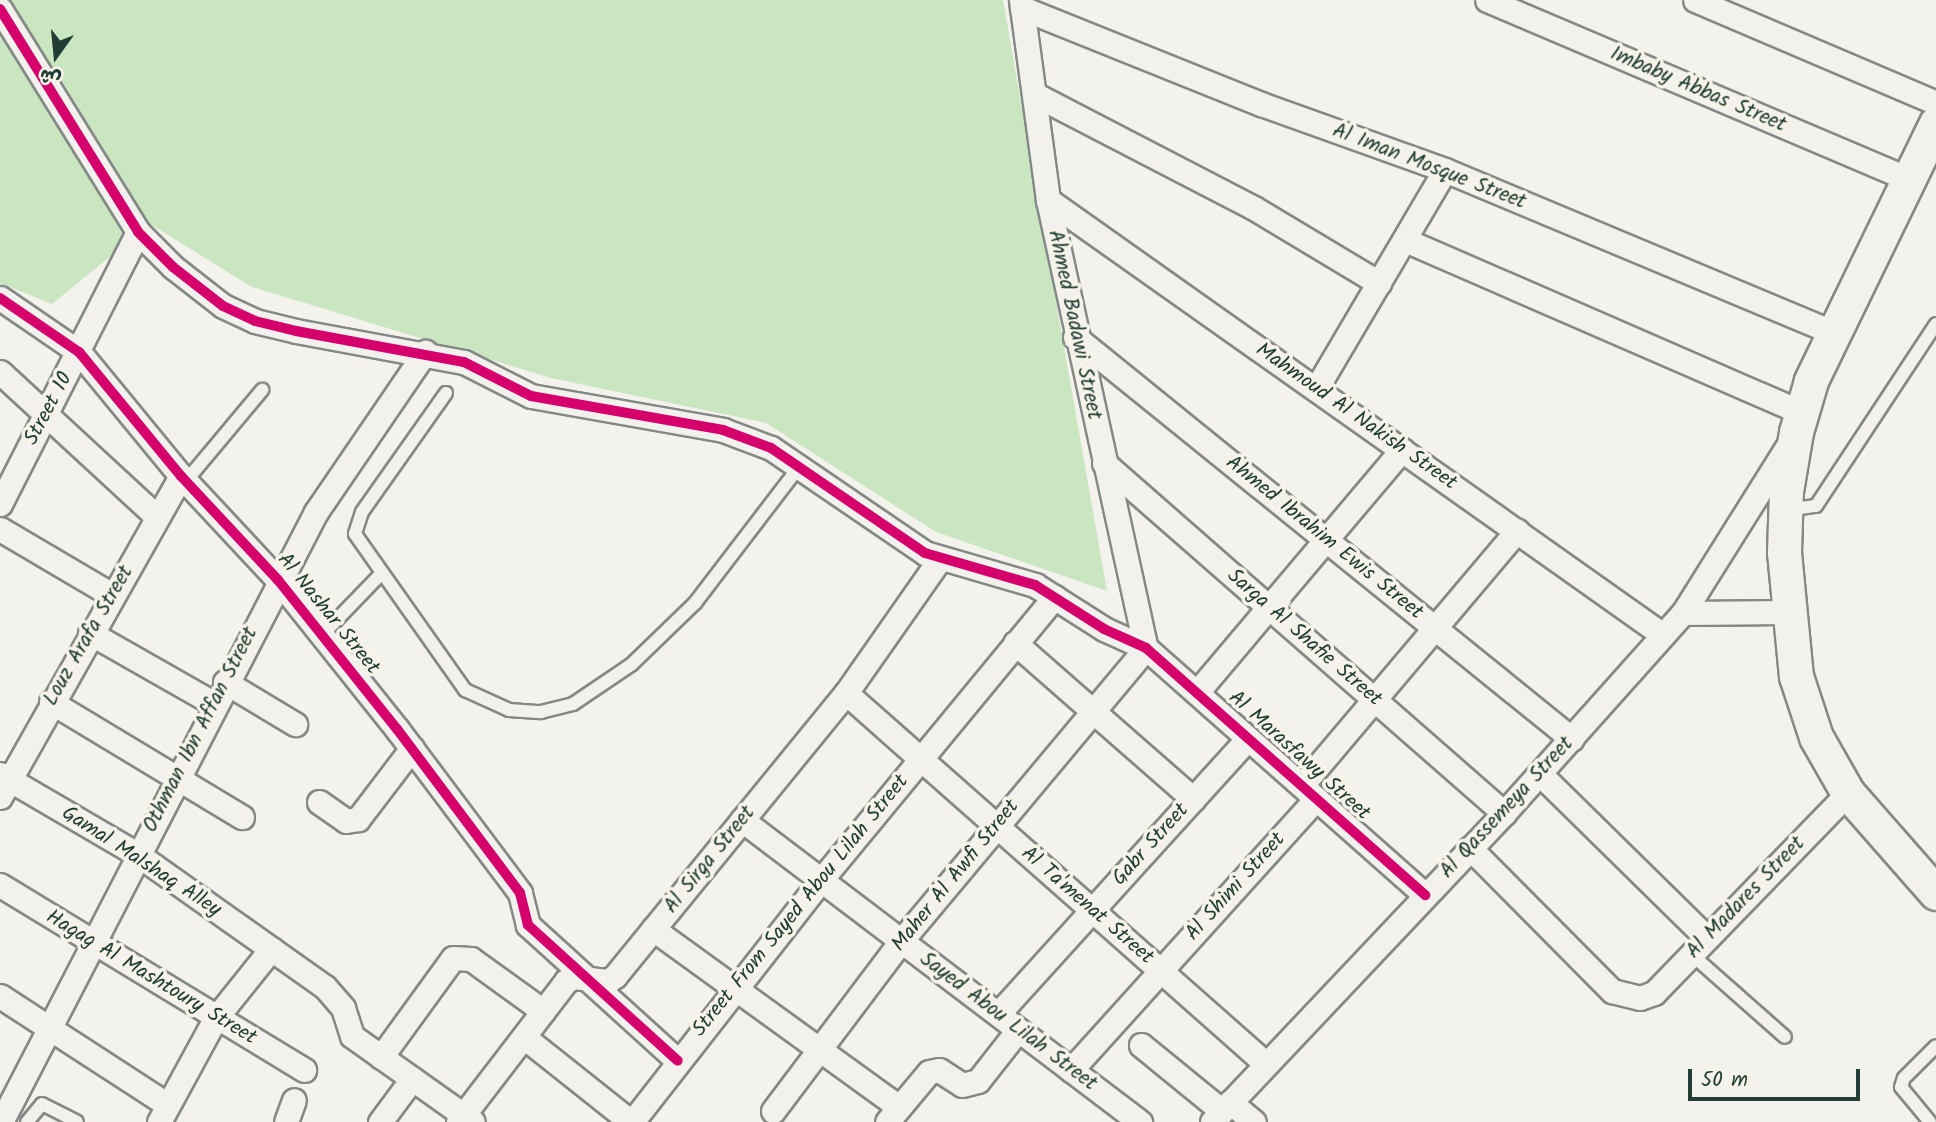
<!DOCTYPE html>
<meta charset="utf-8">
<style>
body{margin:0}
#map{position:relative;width:1936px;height:1122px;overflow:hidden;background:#f4f2ec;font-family:Kalam,"Playpen Sans Arabic",sans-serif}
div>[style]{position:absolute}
.green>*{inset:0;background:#cae6c1}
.roads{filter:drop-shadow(2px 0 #848985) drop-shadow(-2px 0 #848985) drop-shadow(0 2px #848985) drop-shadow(0 -2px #848985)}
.lane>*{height:12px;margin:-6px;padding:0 6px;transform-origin:6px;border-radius:6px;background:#f2f1ed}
.street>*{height:23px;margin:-11.5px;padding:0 11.5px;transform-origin:11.5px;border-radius:11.5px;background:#f2f1ed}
.secondary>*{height:33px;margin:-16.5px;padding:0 16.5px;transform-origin:16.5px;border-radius:16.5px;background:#f2f1ed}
.cycleway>*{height:10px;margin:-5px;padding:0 5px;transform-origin:5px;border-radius:5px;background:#d6006c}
span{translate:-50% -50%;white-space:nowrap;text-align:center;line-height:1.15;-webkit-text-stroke:7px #f7f3e8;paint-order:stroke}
.street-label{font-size:21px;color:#1f3d34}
.north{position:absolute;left:21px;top:21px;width:70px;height:70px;-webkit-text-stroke:5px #f7f3e8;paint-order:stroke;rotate:195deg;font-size:19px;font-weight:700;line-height:28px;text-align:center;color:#1f3d34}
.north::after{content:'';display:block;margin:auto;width:24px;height:32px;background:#1f3d34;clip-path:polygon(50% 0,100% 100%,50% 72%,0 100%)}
.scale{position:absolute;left:1688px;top:1069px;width:172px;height:32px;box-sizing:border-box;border:4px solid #1f3d34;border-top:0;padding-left:9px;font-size:21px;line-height:24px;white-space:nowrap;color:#1f3d34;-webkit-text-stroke:5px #f7f3e8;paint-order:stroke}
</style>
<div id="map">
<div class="green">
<i style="clip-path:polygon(0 0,1003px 0,1107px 591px,936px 532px,766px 423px,551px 378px,252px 287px,150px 224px,52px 304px,0 283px)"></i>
</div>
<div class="roads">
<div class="lane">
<i style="left:446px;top:393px;width:146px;rotate:125.2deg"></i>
<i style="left:362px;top:512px;width:23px;rotate:108deg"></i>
<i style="left:355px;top:534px;width:191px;rotate:54.8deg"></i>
<i style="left:465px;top:690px;width:48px;rotate:24.4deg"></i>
<i style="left:509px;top:710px;width:32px;rotate:4deg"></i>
<i style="left:541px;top:712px;width:33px;rotate:-14deg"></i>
<i style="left:573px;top:704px;width:71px;rotate:-34.1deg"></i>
<i style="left:632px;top:664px;width:88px;rotate:-44.1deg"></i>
<i style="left:695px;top:603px;width:171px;rotate:-52.6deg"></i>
<i style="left:186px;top:481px;width:119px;rotate:-50.1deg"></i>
<i style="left:1786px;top:510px;width:30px;rotate:-8deg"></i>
<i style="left:1816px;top:506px;width:218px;rotate:-56.6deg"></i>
<i style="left:321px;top:636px;width:85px;rotate:-46deg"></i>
<i style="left:1691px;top:954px;width:125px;rotate:41.4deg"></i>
<i style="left:27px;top:1122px;width:23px;rotate:-50deg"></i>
<i style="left:42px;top:1104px;width:39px;rotate:27deg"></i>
<i style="left:1930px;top:1122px;width:45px;rotate:-129.6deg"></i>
<i style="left:1901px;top:1087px;width:9px;rotate:-72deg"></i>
<i style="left:1904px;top:1078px;width:45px;rotate:-45deg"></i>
</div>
<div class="street">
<i style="left:1021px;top:0;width:202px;rotate:82.3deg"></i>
<i style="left:1048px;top:200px;width:459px;rotate:77.7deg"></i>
<i style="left:1487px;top:0;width:457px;rotate:23deg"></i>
<i style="left:1695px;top:0;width:262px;rotate:23.1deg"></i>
<i style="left:1022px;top:8px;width:258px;rotate:21.9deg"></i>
<i style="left:1261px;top:104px;width:195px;rotate:19.7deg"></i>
<i style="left:1445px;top:170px;width:420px;rotate:22.7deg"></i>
<i style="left:0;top:9px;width:262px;rotate:58.2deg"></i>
<i style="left:138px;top:232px;width:49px;rotate:45deg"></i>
<i style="left:173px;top:267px;width:63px;rotate:38deg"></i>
<i style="left:223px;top:306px;width:35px;rotate:25deg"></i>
<i style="left:255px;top:321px;width:42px;rotate:13.7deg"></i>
<i style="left:296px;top:331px;width:171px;rotate:10.5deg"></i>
<i style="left:464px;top:362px;width:75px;rotate:26.9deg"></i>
<i style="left:531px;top:396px;width:195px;rotate:10deg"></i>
<i style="left:723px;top:430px;width:51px;rotate:20.6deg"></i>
<i style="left:771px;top:448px;width:186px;rotate:34.3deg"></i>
<i style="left:925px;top:553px;width:115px;rotate:16.2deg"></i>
<i style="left:1035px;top:585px;width:82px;rotate:32.5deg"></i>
<i style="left:1104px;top:629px;width:46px;rotate:24.3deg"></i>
<i style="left:1146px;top:648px;width:373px;rotate:41.5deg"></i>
<i style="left:1034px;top:94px;width:248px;rotate:27.4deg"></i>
<i style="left:1254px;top:208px;width:146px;rotate:31deg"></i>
<i style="left:1048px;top:200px;width:753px;rotate:35.27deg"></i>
<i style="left:1405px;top:240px;width:433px;rotate:23.5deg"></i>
<i style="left:0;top:298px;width:96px;rotate:34.4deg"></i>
<i style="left:79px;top:352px;width:161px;rotate:50.6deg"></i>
<i style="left:181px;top:476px;width:142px;rotate:47deg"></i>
<i style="left:278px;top:580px;width:191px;rotate:51.4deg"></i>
<i style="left:397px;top:729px;width:205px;rotate:53.1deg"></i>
<i style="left:520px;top:893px;width:33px;rotate:76deg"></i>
<i style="left:528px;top:925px;width:202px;rotate:42.2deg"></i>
<i style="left:1075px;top:337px;width:639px;rotate:38.97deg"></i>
<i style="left:0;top:372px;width:214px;rotate:42.7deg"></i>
<i style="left:1316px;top:389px;width:254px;rotate:-59.5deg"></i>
<i style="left:1104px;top:463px;width:532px;rotate:41.19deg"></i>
<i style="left:0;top:504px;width:305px;rotate:-63.1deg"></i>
<i style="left:0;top:529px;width:130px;rotate:30.5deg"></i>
<i style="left:1683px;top:613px;width:104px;rotate:-0.6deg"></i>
<i style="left:90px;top:633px;width:142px;rotate:29.6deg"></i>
<i style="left:1015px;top:643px;width:237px;rotate:41.2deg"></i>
<i style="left:225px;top:682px;width:82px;rotate:31deg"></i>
<i style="left:1198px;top:691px;width:316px;rotate:-49.8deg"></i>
<i style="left:846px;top:693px;width:558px;rotate:41.44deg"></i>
<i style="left:51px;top:702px;width:223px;rotate:31.1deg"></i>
<i style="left:0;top:774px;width:159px;rotate:30.3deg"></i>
<i style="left:137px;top:854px;width:230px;rotate:35.3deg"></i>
<i style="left:325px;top:987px;width:28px;rotate:49deg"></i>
<i style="left:343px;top:1008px;width:29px;rotate:72deg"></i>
<i style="left:352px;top:1036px;width:148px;rotate:35.4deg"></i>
<i style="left:1540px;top:774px;width:234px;rotate:44.5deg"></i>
<i style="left:1302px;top:785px;width:333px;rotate:-49.8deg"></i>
<i style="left:0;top:797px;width:369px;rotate:-60.6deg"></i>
<i style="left:319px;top:802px;width:33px;rotate:35deg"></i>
<i style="left:346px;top:821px;width:12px;rotate:-9deg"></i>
<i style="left:358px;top:819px;width:89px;rotate:-52.7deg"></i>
<i style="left:742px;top:820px;width:500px;rotate:37.2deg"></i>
<i style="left:1470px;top:848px;width:202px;rotate:45.2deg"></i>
<i style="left:1612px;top:991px;width:29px;rotate:14deg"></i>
<i style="left:1640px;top:998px;width:15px;rotate:-20deg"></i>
<i style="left:1654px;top:993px;width:279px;rotate:-45.9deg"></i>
<i style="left:0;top:885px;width:356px;rotate:31.3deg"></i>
<i style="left:653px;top:929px;width:304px;rotate:35.9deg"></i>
<i style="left:0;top:996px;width:200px;rotate:33deg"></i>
<i style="left:998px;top:1014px;width:372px;rotate:-47.8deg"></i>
<i style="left:524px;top:1037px;width:137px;rotate:38.5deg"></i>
<i style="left:1141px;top:1045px;width:104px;rotate:39.2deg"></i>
<i style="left:381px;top:1057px;width:122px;rotate:-54deg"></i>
<i style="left:453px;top:958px;width:18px;rotate:3deg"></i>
<i style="left:471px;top:959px;width:89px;rotate:35.8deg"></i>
<i style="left:1071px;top:1070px;width:365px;rotate:-47.9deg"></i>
<i style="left:1230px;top:1102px;width:31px;rotate:40deg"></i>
<i style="left:773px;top:1111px;width:213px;rotate:-53deg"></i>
<i style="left:901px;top:941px;width:382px;rotate:-50.1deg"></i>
<i style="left:1px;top:1122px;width:687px;rotate:-62.69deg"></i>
<i style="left:316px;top:512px;width:194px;rotate:-55.7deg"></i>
<i style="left:159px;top:1122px;width:117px;rotate:-61.5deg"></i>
<i style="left:215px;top:1019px;width:90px;rotate:-51.3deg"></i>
<i style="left:286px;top:1122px;width:23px;rotate:-70deg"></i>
<i style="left:380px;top:1122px;width:54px;rotate:-53.3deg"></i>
<i style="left:458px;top:1122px;width:178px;rotate:-52.5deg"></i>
<i style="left:566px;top:981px;width:9px;rotate:-27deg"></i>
<i style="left:574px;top:977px;width:34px;rotate:7deg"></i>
<i style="left:608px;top:981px;width:9px;rotate:-36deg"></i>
<i style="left:615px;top:976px;width:365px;rotate:-50.8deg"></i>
<i style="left:846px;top:693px;width:164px;rotate:-55deg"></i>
<i style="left:632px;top:1122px;width:307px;rotate:-52deg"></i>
<i style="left:821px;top:880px;width:367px;rotate:-50.5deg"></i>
<i style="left:887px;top:1122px;width:65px;rotate:-50deg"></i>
<i style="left:929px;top:1072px;width:10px;rotate:-11deg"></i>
<i style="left:939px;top:1070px;width:27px;rotate:33deg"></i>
<i style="left:962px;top:1085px;width:16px;rotate:-14deg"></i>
<i style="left:978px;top:1081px;width:65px;rotate:-51.9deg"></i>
<i style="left:1212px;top:1122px;width:425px;rotate:-46.6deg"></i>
<i style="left:1504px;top:813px;width:268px;rotate:-48.2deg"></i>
<i style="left:1683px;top:613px;width:199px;rotate:-57.9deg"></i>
</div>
<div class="secondary">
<i style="left:1936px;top:123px;width:287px;rotate:115.9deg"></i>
<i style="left:1811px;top:381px;width:53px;rotate:106.4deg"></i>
<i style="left:1796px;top:432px;width:60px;rotate:99.6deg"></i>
<i style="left:1786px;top:491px;width:61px;rotate:91.9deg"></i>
<i style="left:1784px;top:552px;width:125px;rotate:84.5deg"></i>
<i style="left:1796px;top:676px;width:64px;rotate:71.8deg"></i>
<i style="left:1816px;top:737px;width:64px;rotate:60.3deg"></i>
<i style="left:1848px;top:793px;width:133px;rotate:48.7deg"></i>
</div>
</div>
<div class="cycleway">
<i style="left:0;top:9px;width:262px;rotate:58.2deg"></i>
<i style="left:138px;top:232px;width:49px;rotate:45deg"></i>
<i style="left:173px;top:267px;width:63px;rotate:38deg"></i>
<i style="left:223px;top:306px;width:35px;rotate:25deg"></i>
<i style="left:255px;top:321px;width:42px;rotate:13.7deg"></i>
<i style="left:296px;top:331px;width:171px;rotate:10.5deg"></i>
<i style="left:464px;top:362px;width:75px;rotate:26.9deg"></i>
<i style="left:531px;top:396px;width:195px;rotate:10deg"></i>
<i style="left:723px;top:430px;width:51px;rotate:20.6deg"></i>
<i style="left:771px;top:448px;width:186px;rotate:34.3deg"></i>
<i style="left:925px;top:553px;width:115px;rotate:16.2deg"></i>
<i style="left:1035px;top:585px;width:82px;rotate:32.5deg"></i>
<i style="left:1104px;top:629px;width:46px;rotate:24.3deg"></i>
<i style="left:1146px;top:648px;width:373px;rotate:41.5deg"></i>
<i style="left:0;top:298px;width:96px;rotate:34.4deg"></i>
<i style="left:79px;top:352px;width:161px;rotate:50.6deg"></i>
<i style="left:181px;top:476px;width:142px;rotate:47deg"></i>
<i style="left:278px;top:580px;width:191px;rotate:51.4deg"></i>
<i style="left:397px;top:729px;width:205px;rotate:53.1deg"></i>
<i style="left:520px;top:893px;width:33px;rotate:76deg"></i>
<i style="left:528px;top:925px;width:202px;rotate:42.2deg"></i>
</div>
<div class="street-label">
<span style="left:1698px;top:90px;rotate:23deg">Imbaby Abbas Street</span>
<span style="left:1429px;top:167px;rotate:21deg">Al Iman Mosque Street</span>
<span style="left:1074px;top:325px;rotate:78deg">Ahmed Badawi Street</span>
<span style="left:49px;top:409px;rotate:-62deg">Street 10</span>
<span style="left:1356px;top:417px;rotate:35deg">Mahmoud Al Nakish Street</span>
<span style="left:1324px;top:538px;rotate:39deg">Ahmed Ibrahim Ewis Street</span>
<span style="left:328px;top:614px;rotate:51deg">Al Nashar Street</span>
<span style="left:89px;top:636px;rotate:-60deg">Louz Arafa Street</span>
<span style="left:1304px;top:638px;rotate:41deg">Sarga Al Shafie Street</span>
<span style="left:201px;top:730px;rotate:-63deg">Othman Ibn Affan Street</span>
<span style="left:1299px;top:756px;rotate:42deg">Al Marasfawy Street</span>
<span style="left:1507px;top:808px;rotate:-47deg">Al Qassemeya Street</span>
<span style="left:1151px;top:845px;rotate:-48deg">Gabr Street</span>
<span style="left:710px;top:860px;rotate:-51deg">Al Sirga Street</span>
<span style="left:141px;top:862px;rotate:33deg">Gamal Malshaq Alley</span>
<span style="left:956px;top:876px;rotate:-51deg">Maher Al Awfi Street</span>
<span style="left:1236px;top:887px;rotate:-48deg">Al Shimi Street</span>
<span style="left:1746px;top:898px;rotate:-46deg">Al Madares Street</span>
<span style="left:801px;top:906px;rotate:-51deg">Street From Sayed Abou Lilah Street</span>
<span style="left:1087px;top:906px;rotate:41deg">Al Ta'menat Street</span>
<span style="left:151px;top:978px;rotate:31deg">Hagag Al Mashtoury Street</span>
<span style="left:1008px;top:1022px;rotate:37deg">Sayed Abou Lilah Street</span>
</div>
<div class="north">ش</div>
<div class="scale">50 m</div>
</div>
